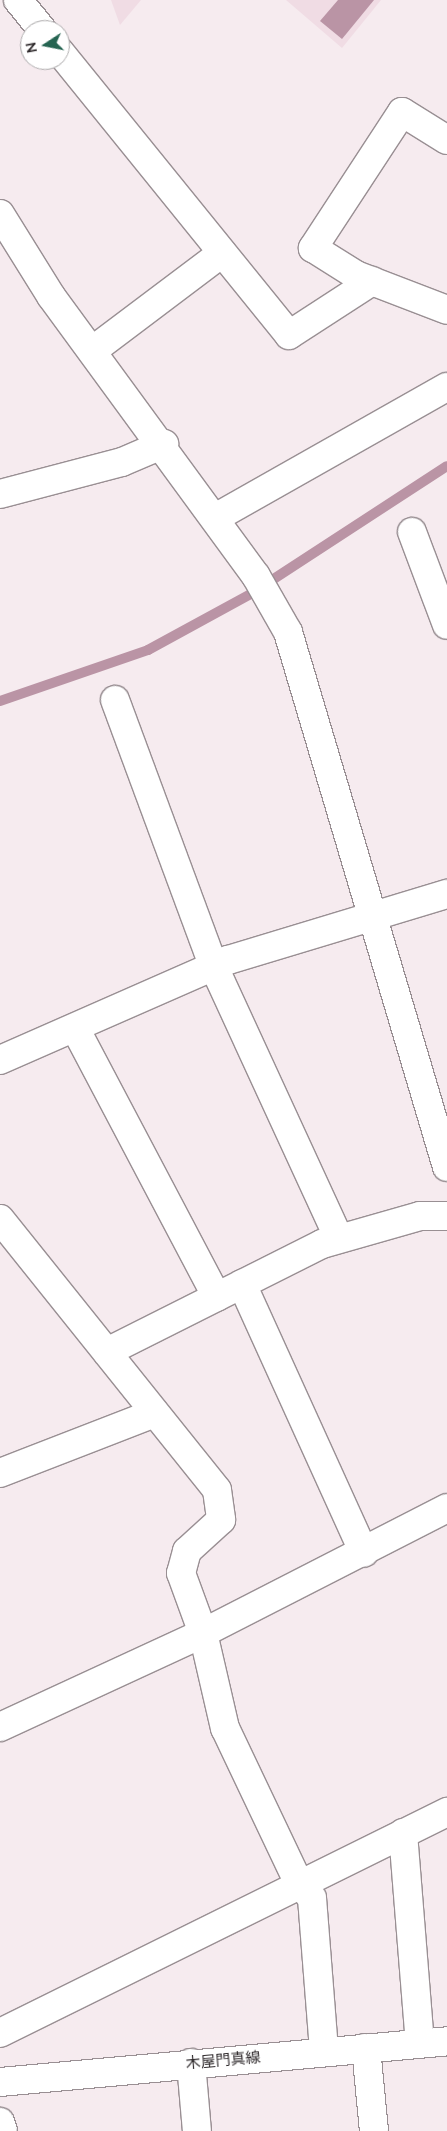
<!DOCTYPE html>
<meta charset="utf-8">
<style>
body{margin:0}
#map{position:relative;width:447px;height:2131px;overflow:hidden;background:#f6ebef;font-family:Mulish,"Noto Sans JP",sans-serif}
div>[style]{position:absolute}
.built>*{inset:0;background:#f0dce4}
.water>*{inset:0;background:#ba94a5}
.stream>*{height:10px;margin:-5px;padding:0 5px;transform-origin:5px;border-radius:5px;background:#ba94a5}
.roads{filter:drop-shadow(1px 0 #998f93) drop-shadow(-1px 0 #998f93) drop-shadow(0 1px #998f93) drop-shadow(0 -1px #998f93)}
.minor>*{height:28px;margin:-14px;padding:0 14px;transform-origin:14px;border-radius:14px;background:#fff}
.secondary>*{height:28px;margin:-14px;padding:0 14px;transform-origin:14px;border-radius:14px;background:#fff}
span{translate:-50% -50%;white-space:nowrap;text-align:center;line-height:1.15;-webkit-text-stroke:5px #fff;paint-order:stroke}
.street-label{font-size:15px;color:#2f2a2c}
.north{position:absolute;left:20px;top:20px;width:50px;height:50px;box-sizing:border-box;background:#fff;border:1px solid #acaaab;border-radius:50%;rotate:259deg;font-size:14px;font-weight:700;line-height:20px;text-align:center;color:#2f2a2c}
.north::after{content:'';display:block;margin:auto;width:18px;height:22px;background:#256451;clip-path:polygon(50% 0,100% 100%,50% 72%,0 100%)}
</style>
<div id="map">
<div class="built">
<i style="clip-path:polygon(111px 0,141px 0,120px 25px)"></i>
<i style="clip-path:polygon(286px 0,381px 0,342px 48px)"></i>
</div>
<div class="water">
<i style="clip-path:polygon(338px 0,374px 0,342px 39px,320px 21px)"></i>
</div>
<div class="stream">
<i style="left:269px;top:582px;width:212px;rotate:-33.1deg"></i>
<i style="left:0;top:701px;width:157px;rotate:-19deg"></i>
<i style="left:148px;top:650px;width:123px;rotate:-28.6deg"></i>
</div>
<div class="roads">
<div class="minor">
<i style="left:18px;top:0;width:38px;rotate:51deg"></i>
<i style="left:60px;top:52px;width:364px;rotate:51deg"></i>
<i style="left:289px;top:335px;width:99px;rotate:-33deg"></i>
<i style="left:447px;top:140px;width:53px;rotate:-148.1deg"></i>
<i style="left:402px;top:112px;width:163px;rotate:123.2deg"></i>
<i style="left:313px;top:248px;width:51px;rotate:32.1deg"></i>
<i style="left:356px;top:275px;width:97px;rotate:21deg"></i>
<i style="left:0;top:214px;width:97px;rotate:58.1deg"></i>
<i style="left:51px;top:296px;width:347px;rotate:53.8deg"></i>
<i style="left:256px;top:576px;width:64px;rotate:60.3deg"></i>
<i style="left:288px;top:632px;width:558px;rotate:73.45deg"></i>
<i style="left:92px;top:351px;width:163px;rotate:-37deg"></i>
<i style="left:0;top:494px;width:126px;rotate:-14.7deg"></i>
<i style="left:122px;top:462px;width:46px;rotate:-23.2deg"></i>
<i style="left:215px;top:518px;width:266px;rotate:-29.5deg"></i>
<i style="left:412px;top:532px;width:99px;rotate:69.4deg"></i>
<i style="left:115px;top:700px;width:285px;rotate:69.7deg"></i>
<i style="left:214px;top:967px;width:299px;rotate:65.3deg"></i>
<i style="left:75px;top:1028px;width:304px;rotate:62.2deg"></i>
<i style="left:0;top:1060px;width:249px;rotate:-23.7deg"></i>
<i style="left:228px;top:960px;width:229px;rotate:-16.8deg"></i>
<i style="left:0;top:1219px;width:347px;rotate:51.3deg"></i>
<i style="left:217px;top:1490px;width:30px;rotate:82deg"></i>
<i style="left:221px;top:1520px;width:46px;rotate:137.6deg"></i>
<i style="left:187px;top:1551px;width:23px;rotate:105deg"></i>
<i style="left:181px;top:1573px;width:64px;rotate:69.9deg"></i>
<i style="left:203px;top:1633px;width:98px;rotate:77deg"></i>
<i style="left:225px;top:1728px;width:170px;rotate:64.6deg"></i>
<i style="left:298px;top:1882px;width:21px;rotate:49deg"></i>
<i style="left:312px;top:1898px;width:152px;rotate:85.5deg"></i>
<i style="left:242px;top:1284px;width:295px;rotate:65.6deg"></i>
<i style="left:107px;top:1352px;width:241px;rotate:-26.7deg"></i>
<i style="left:322px;top:1244px;width:102px;rotate:-15.9deg"></i>
<i style="left:420px;top:1216px;width:27px"></i>
<i style="left:0;top:1473px;width:166px;rotate:-21.2deg"></i>
<i style="left:0;top:1727px;width:224px;rotate:-24.8deg"></i>
<i style="left:203px;top:1633px;width:274px;rotate:-27.1deg"></i>
<i style="left:403px;top:1833px;width:211px;rotate:85.4deg"></i>
<i style="left:0;top:2033px;width:499px;rotate:-26.3deg"></i>
<i style="left:366px;top:2048px;width:83px;rotate:84.5deg"></i>
<i style="left:191px;top:2063px;width:68px;rotate:85deg"></i>
<i style="left:0;top:2122px;width:9px;rotate:72deg"></i>
</div>
<div class="secondary">
<i style="left:0;top:2082px;width:449px;rotate:-5.2deg"></i>
</div>
</div>
<div class="street-label">
<span style="left:223px;top:2060px;rotate:-5deg">木屋門真線</span>
</div>
<div class="north">N</div>
</div>
